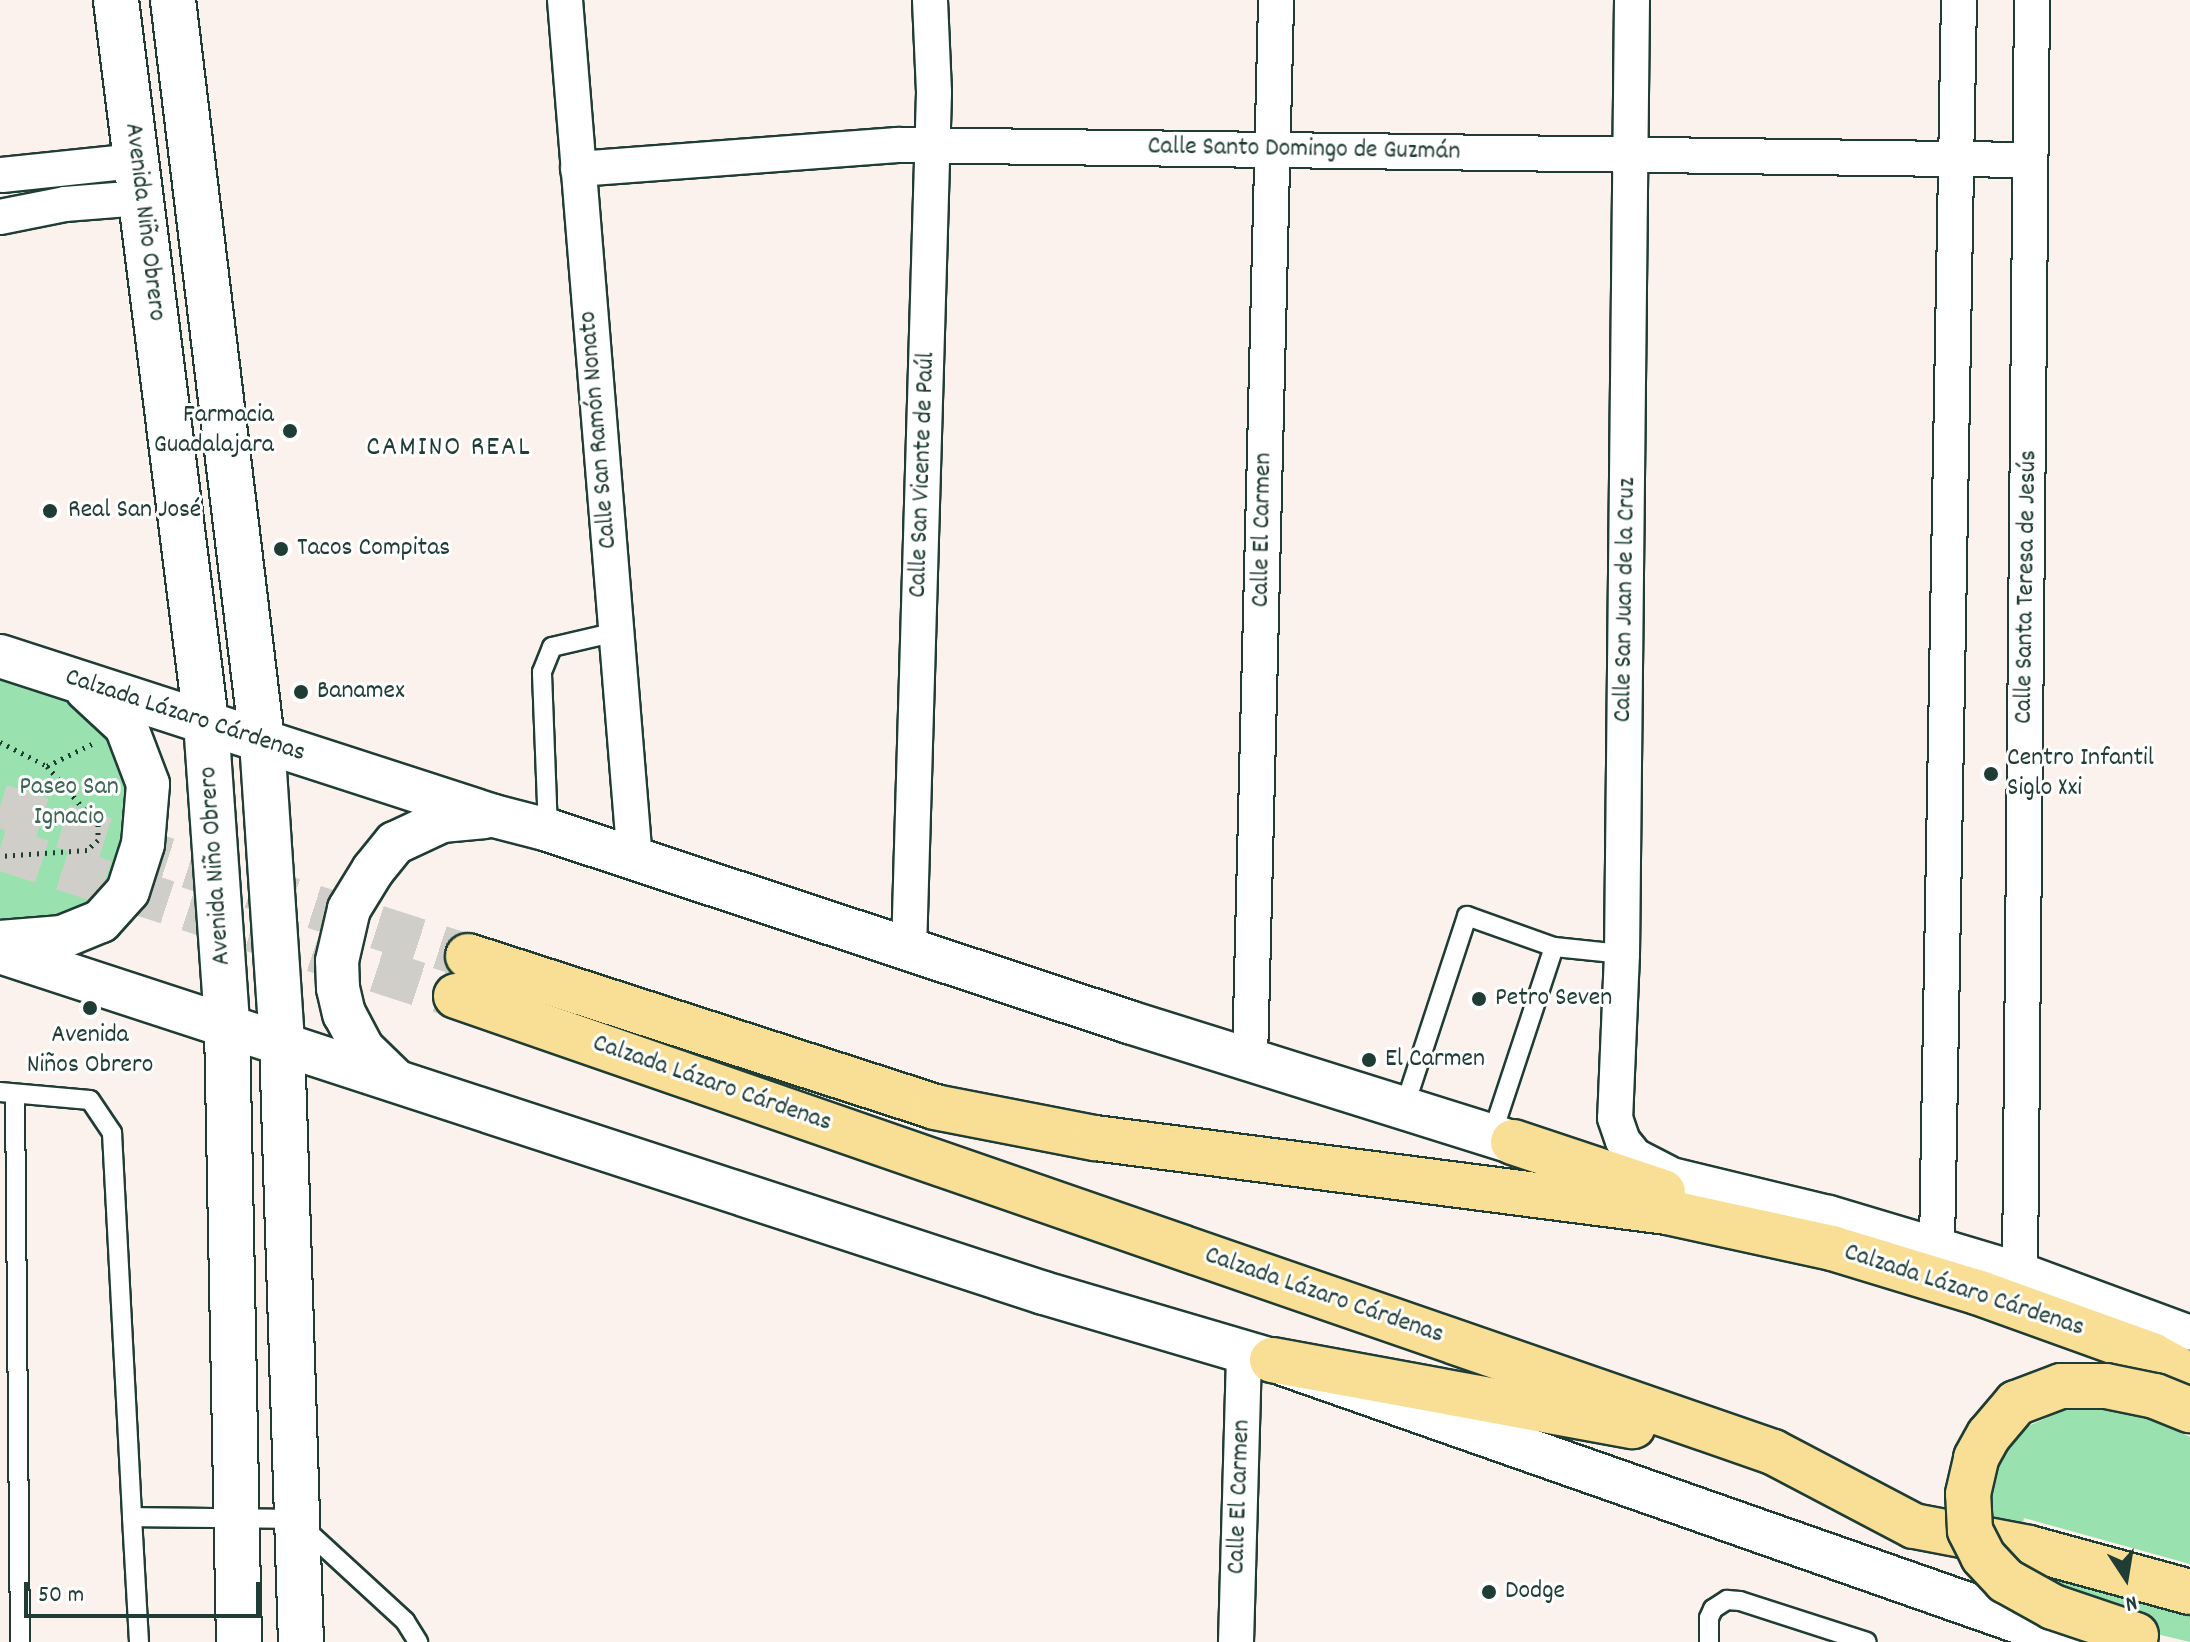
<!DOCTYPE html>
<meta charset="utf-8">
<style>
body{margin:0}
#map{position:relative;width:2190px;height:1642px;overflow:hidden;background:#fcf2ed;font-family:Dekko,sans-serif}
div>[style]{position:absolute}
.green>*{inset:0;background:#99e1af}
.motorway-tunnel>*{height:44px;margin-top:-22px;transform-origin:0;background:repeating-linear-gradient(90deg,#d0cec8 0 44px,transparent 0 66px)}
.path>*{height:5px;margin-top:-2.5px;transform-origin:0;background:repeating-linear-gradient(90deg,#1f3d34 0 2px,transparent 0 8px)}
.roads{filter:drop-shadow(2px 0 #1f3d34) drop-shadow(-2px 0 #1f3d34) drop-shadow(0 2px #1f3d34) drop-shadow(0 -2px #1f3d34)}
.service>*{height:18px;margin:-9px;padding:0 9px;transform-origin:9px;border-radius:9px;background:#fff}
.minor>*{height:34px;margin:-17px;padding:0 17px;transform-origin:17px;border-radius:17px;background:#fff}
.tertiary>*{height:42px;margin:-21px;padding:0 21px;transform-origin:21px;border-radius:21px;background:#fff}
.secondary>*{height:44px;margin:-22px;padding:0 22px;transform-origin:22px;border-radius:22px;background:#fff}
.motorway>*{height:44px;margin:-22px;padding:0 22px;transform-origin:22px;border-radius:22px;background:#f9df96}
.bridges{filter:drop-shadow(2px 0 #1f3d34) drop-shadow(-2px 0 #1f3d34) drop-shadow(0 2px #1f3d34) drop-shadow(0 -2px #1f3d34)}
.motorway-bridge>*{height:44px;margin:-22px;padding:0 22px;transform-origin:22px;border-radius:22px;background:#f9df96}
.dots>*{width:22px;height:22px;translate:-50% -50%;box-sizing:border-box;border:4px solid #fff;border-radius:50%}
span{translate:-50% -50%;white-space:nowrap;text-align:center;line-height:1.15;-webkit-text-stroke:6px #fff;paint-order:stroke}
.street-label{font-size:26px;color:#1f3d34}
.poi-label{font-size:26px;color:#1f3d34}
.right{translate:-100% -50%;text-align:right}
.left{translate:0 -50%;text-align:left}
.park-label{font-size:26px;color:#3e6653}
.neighbourhood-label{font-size:28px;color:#1f3d34;letter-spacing:2px}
.north{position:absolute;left:2086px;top:1538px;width:80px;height:80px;-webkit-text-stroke:6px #fff;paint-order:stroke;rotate:168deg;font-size:22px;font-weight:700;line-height:32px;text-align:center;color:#1f3d34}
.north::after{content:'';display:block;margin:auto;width:28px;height:36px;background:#1f3d34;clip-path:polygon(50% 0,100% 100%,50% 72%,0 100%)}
.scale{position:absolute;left:24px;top:1582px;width:236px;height:36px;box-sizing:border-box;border:4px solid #1f3d34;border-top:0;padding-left:10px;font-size:24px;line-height:28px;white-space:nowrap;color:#1f3d34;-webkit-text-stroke:6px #fff;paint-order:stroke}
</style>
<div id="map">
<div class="green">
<i style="clip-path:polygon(0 678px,88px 706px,123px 739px,137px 837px,91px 914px,0 931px)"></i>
<i style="clip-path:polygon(2117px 1403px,2190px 1437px,2190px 1564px,2024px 1518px,2014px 1564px,2190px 1614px,2190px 1642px,2140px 1630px,2042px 1594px,2010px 1574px,1992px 1546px,1986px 1520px,1985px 1491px,1993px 1463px,2013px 1433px,2077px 1404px)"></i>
</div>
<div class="motorway-tunnel">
<i style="left:0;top:806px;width:491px;rotate:17.8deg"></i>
<i style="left:0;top:848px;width:479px;rotate:18deg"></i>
</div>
<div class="path">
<i style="left:0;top:742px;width:53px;rotate:27.1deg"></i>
<i style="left:47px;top:766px;width:78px;rotate:49.2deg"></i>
<i style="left:98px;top:825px;width:15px;rotate:90deg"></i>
<i style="left:98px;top:840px;width:15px;rotate:138deg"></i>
<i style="left:87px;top:850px;width:87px;rotate:176.1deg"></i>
<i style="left:47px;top:766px;width:50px;rotate:-26.1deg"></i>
</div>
<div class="roads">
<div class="service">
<i style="left:548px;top:830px;width:158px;rotate:-92.2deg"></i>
<i style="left:542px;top:672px;width:27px;rotate:-68deg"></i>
<i style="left:552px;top:647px;width:66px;rotate:-13.2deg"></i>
<i style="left:1554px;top:947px;width:68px;rotate:5.9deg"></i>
<i style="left:0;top:1092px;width:90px;rotate:5.1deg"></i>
<i style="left:90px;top:1100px;width:40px;rotate:56deg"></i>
<i style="left:112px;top:1133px;width:385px;rotate:87deg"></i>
<i style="left:132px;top:1517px;width:162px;rotate:0.7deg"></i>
<i style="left:294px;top:1519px;width:151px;rotate:42.6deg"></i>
<i style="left:405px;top:1621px;width:25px;rotate:58deg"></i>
<i style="left:15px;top:1094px;width:548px;rotate:89.48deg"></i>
<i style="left:1404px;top:1108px;width:202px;rotate:-71.8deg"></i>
<i style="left:1467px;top:916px;width:92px;rotate:19.6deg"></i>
<i style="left:1554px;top:947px;width:197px;rotate:108.3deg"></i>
<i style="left:132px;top:1517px;width:125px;rotate:86.8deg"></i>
<i style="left:1709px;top:1642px;width:24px;rotate:-90deg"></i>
<i style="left:1709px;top:1618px;width:10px;rotate:-66deg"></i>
<i style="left:1713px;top:1609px;width:17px;rotate:-33deg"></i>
<i style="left:1727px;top:1600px;width:13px;rotate:4deg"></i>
<i style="left:1740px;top:1601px;width:133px;rotate:17.9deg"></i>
</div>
<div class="minor">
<i style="left:565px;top:0;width:864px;rotate:85.35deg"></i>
<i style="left:1632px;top:0;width:954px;rotate:90.6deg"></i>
<i style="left:1622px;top:954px;width:164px;rotate:92.4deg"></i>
<i style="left:1615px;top:1118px;width:24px;rotate:71deg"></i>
<i style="left:1623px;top:1141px;width:19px;rotate:51deg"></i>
<i style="left:1635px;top:1156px;width:37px;rotate:27deg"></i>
<i style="left:578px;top:169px;width:320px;rotate:-4.3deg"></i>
<i style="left:897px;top:145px;width:1133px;rotate:0.76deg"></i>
<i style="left:2px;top:175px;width:135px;rotate:-6deg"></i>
<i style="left:0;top:217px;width:66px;rotate:-11.3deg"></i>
<i style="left:65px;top:204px;width:76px;rotate:-4.5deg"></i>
<i style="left:909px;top:950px;width:858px;rotate:-88.33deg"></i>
<i style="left:934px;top:92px;width:92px;rotate:-92.5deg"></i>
<i style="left:1250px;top:1060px;width:1060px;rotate:-88.59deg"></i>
<i style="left:1647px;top:1169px;width:187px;rotate:13.6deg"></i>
<i style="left:1829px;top:1213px;width:199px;rotate:16.6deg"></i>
<i style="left:2020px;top:1270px;width:181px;rotate:20.3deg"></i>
<i style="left:1937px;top:1246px;width:1246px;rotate:-88.99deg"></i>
<i style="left:2020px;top:1270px;width:1270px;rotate:-89.46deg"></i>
<i style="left:1236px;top:1642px;width:290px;rotate:-88.4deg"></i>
</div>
<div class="tertiary">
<i style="left:0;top:656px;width:519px;rotate:17.95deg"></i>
<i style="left:494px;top:816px;width:56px;rotate:14.5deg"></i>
<i style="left:548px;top:830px;width:612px;rotate:18.29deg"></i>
<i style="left:1129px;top:1022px;width:402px;rotate:17.4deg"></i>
<i style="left:0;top:942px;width:62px;rotate:-4.6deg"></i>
<i style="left:62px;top:937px;width:42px;rotate:-22.3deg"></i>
<i style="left:101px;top:921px;width:40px;rotate:-48deg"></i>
<i style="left:128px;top:891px;width:49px;rotate:-72.3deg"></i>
<i style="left:143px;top:844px;width:60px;rotate:-85.2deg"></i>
<i style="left:148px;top:784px;width:62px;rotate:-110.8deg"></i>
<i style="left:126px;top:726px;width:54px;rotate:-137.2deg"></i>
<i style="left:0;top:952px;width:1098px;rotate:18.09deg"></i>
<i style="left:1044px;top:1293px;width:238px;rotate:16.4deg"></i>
<i style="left:1272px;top:1360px;width:852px;rotate:19.33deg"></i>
<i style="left:394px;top:1079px;width:43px;rotate:-135.9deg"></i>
<i style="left:363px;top:1049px;width:40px;rotate:-118deg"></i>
<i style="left:344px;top:1014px;width:27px;rotate:-103deg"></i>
<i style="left:338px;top:988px;width:27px;rotate:-92deg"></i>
<i style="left:337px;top:961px;width:53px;rotate:-77deg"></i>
<i style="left:349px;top:909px;width:46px;rotate:-58.4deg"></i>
<i style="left:373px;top:870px;width:35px;rotate:-51deg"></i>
<i style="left:395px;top:843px;width:52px;rotate:-25.1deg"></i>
<i style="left:442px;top:821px;width:43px;rotate:-5.3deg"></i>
</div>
<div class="secondary">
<i style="left:116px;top:0;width:728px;rotate:82.89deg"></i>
<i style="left:206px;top:722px;width:304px;rotate:86deg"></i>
<i style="left:227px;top:1025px;width:617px;rotate:88.89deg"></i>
<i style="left:173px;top:0;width:746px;rotate:83.15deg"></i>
<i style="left:262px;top:741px;width:302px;rotate:86.2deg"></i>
<i style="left:282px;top:1042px;width:600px;rotate:88.19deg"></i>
</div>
<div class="motorway">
<i style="left:468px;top:956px;width:491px;rotate:17.9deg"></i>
<i style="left:935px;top:1107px;width:163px;rotate:11deg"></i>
<i style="left:1095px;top:1138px;width:577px;rotate:7.37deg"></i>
<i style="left:1667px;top:1212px;width:169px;rotate:12.3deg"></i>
<i style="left:1832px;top:1248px;width:152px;rotate:16.9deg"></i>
<i style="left:1977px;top:1292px;width:186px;rotate:19.8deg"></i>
<i style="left:2152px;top:1355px;width:43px;rotate:28.9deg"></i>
<i style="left:456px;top:996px;width:1394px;rotate:19.1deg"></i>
<i style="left:1773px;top:1452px;width:159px;rotate:27.7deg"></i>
<i style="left:1914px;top:1526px;width:117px;rotate:10.8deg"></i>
<i style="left:2029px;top:1548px;width:167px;rotate:15.3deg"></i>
<i style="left:1513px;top:1142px;width:158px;rotate:18.4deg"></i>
<i style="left:1272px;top:1360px;width:367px;rotate:10.4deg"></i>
</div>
</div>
<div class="bridges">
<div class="motorway-bridge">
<i style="left:2136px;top:1635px;width:88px;rotate:-161.4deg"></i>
<i style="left:2053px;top:1607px;width:54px;rotate:-151deg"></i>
<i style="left:2006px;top:1581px;width:34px;rotate:-133deg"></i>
<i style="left:1983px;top:1556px;width:29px;rotate:-117deg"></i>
<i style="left:1970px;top:1530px;width:36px;rotate:-93deg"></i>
<i style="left:1968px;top:1494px;width:37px;rotate:-77deg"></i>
<i style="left:1976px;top:1458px;width:26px;rotate:-61deg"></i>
<i style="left:1989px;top:1435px;width:42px;rotate:-49.8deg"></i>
<i style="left:2016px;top:1403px;width:48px;rotate:-20.7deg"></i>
<i style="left:2061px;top:1386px;width:45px"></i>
<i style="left:2106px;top:1386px;width:50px;rotate:11.5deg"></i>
<i style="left:2155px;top:1396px;width:38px;rotate:22deg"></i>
</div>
</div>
<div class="dots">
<i style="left:290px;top:431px;background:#1f3d34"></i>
<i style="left:50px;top:511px;background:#1f3d34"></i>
<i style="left:281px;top:549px;background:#1f3d34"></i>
<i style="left:301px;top:692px;background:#1f3d34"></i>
<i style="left:1991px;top:774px;background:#1f3d34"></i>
<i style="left:1479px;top:999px;background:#1f3d34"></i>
<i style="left:90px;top:1008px;background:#1f3d34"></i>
<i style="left:1369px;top:1060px;background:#1f3d34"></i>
<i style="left:1489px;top:1592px;background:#1f3d34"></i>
</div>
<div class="street-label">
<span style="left:1304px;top:150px;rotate:1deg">Calle Santo Domingo de Guzmán</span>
<span style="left:144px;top:222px;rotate:83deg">Avenida Niño Obrero</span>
<span style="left:599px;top:430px;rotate:-95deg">Calle San Ramón Nonato</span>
<span style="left:923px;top:475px;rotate:-88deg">Calle San Vicente de Paúl</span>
<span style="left:1263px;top:530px;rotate:-89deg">Calle El Carmen</span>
<span style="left:2027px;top:587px;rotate:-89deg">Calle Santa Teresa de Jesús</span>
<span style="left:1626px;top:600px;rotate:-89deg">Calle San Juan de la Cruz</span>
<span style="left:185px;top:716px;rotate:18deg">Calzada Lázaro Cárdenas</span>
<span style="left:216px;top:866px;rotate:-94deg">Avenida Niño Obrero</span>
<span style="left:712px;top:1084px;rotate:19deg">Calzada Lázaro Cárdenas</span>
<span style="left:1964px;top:1291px;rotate:18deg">Calzada Lázaro Cárdenas</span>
<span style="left:1324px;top:1296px;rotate:19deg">Calzada Lázaro Cárdenas</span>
<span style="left:1240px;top:1497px;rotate:-88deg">Calle El Carmen</span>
</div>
<div class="poi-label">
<span class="right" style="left:274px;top:431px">Farmacia<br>Guadalajara</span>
<span class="left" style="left:68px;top:511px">Real San José</span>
<span class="left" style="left:297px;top:549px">Tacos Compitas</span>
<span class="left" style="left:317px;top:692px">Banamex</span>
<span class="left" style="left:2007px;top:774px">Centro Infantil<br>Siglo Xxi</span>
<span class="left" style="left:1495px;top:999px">Petro Seven</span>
<span style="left:90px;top:1051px">Avenida<br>Niños Obrero</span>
<span class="left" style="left:1385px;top:1060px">El Carmen</span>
<span class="left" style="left:1505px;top:1592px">Dodge</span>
</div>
<div class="park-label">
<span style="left:69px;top:803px">Paseo San<br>Ignacio</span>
</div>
<div class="neighbourhood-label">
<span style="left:449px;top:449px">CAMINO REAL</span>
</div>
<div class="north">N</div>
<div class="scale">50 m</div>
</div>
